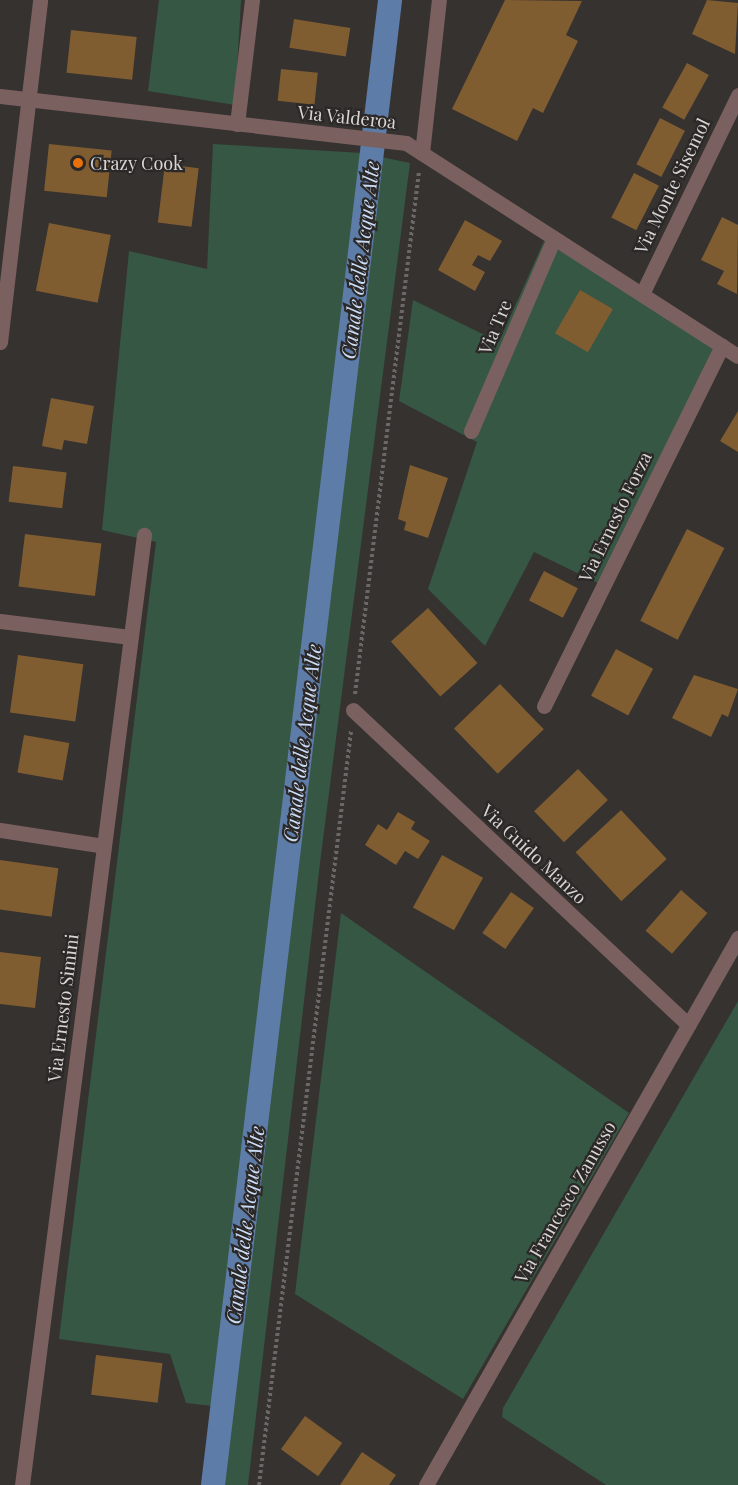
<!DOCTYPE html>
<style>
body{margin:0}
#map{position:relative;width:738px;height:1485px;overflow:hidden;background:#353230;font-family:"Playfair Display",serif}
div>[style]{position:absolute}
.green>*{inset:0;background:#365744}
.canal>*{height:24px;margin:-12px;padding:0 12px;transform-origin:12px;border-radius:12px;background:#5d7ca7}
.building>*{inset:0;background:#805c31;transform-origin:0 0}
.path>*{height:4px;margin-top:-2px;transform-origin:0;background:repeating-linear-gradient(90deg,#6b6867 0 3px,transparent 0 6px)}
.street>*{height:15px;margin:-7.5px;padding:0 7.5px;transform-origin:7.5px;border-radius:7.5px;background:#7a605e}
.dots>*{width:16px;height:16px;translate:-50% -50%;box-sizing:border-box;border:3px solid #2b2827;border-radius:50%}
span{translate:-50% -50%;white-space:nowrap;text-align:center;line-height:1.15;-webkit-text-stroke:4.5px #2b2827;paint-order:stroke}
.street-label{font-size:18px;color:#d8d6d5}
.poi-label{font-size:18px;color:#d8d6d5}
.left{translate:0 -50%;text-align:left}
.water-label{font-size:20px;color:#cbdef9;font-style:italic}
</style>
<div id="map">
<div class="green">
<i style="clip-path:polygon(159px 0,241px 0,235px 105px,148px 91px)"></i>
<i style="clip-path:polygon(213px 144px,362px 153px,410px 163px,320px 863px,248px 1485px,220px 1485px,230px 1408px,186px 1403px,170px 1354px,59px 1339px,156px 542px,102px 530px,129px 251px,207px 269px)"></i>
<i style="clip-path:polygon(544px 241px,719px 347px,600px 584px,534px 552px,485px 646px,428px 589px,477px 442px,399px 401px,413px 300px,499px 342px)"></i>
<i style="clip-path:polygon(341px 913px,629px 1113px,463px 1399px,295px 1294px)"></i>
<i style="clip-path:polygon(738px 1001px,738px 1485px,606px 1485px,502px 1417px,503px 1408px)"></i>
</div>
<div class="canal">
<i style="left:213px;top:1485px;width:1496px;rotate:-83.2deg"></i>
</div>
<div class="building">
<i style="clip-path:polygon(505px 0,582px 1px,566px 35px,578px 41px,543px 113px,533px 108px,517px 141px,452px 109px)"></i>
<i style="clip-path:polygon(707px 0,738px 3px,735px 54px,692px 34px)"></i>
<i style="left:294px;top:19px;width:57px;height:29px;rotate:9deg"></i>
<i style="left:71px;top:30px;width:66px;height:43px;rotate:6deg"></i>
<i style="left:687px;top:63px;width:25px;height:51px;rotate:29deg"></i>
<i style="left:281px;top:69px;width:37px;height:32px;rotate:6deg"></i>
<i style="left:660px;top:118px;width:28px;height:52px;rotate:27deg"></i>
<i style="left:49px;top:144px;width:63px;height:47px;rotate:6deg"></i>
<i style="left:165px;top:164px;width:34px;height:59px;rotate:7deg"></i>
<i style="left:634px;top:173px;width:28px;height:50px;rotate:27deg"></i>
<i style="clip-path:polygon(722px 217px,738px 225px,737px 294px,717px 284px,724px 271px,701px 260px)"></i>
<i style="clip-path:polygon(465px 220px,502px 241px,490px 261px,478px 255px,472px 265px,485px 272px,475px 291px,438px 270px)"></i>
<i style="left:49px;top:223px;width:63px;height:69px;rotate:11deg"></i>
<i style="left:580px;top:290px;width:38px;height:50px;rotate:30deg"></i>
<i style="clip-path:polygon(51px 398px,94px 406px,87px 444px,64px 440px,62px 450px,42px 446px)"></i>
<i style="clip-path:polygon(738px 411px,738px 452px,720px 441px)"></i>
<i style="clip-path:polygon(410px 465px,448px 478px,428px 538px,404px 530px,406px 522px,398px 519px)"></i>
<i style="left:13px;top:466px;width:54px;height:36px;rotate:7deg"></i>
<i style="left:687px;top:529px;width:42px;height:103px;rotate:27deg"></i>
<i style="left:25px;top:534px;width:77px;height:53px;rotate:7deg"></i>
<i style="left:544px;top:571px;width:38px;height:33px;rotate:27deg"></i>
<i style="left:428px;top:608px;width:74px;height:50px;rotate:48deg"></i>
<i style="left:616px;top:649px;width:42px;height:53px;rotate:28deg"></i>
<i style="left:18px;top:655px;width:66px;height:58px;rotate:8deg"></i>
<i style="clip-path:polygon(694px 675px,738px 689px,728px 717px,722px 714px,711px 737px,672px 718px)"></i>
<i style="left:500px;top:684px;width:63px;height:64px;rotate:46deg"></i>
<i style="left:24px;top:735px;width:46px;height:38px;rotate:10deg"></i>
<i style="left:578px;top:769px;width:43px;height:61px;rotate:46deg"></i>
<i style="left:621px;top:810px;width:67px;height:62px;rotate:47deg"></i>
<i style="clip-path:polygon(398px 812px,415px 822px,411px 829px,430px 841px,418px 859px,405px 851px,396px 865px,365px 845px,378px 824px,387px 830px)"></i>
<i style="left:442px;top:855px;width:47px;height:60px;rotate:29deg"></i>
<i style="left:0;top:860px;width:59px;height:49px;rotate:8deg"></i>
<i style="left:681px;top:890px;width:35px;height:54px;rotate:41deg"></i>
<i style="left:511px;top:892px;width:28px;height:50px;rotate:35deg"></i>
<i style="clip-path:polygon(0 952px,41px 957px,35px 1008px,0 1004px)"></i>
<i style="left:96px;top:1355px;width:67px;height:40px;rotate:7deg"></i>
<i style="left:305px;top:1416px;width:46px;height:41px;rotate:36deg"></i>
<i style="clip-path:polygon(362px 1452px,396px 1475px,389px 1485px,340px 1485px)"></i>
</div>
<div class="path">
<i style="left:355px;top:694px;width:527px;rotate:-83.02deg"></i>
<i style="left:259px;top:1485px;width:760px;rotate:-83.04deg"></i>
</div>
<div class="street">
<i style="left:0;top:96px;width:409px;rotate:6.6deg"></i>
<i style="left:406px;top:143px;width:394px;rotate:32.7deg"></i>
<i style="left:237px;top:124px;width:125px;rotate:-83.1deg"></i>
<i style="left:422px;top:153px;width:154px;rotate:-83.7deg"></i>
<i style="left:642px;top:294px;width:221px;rotate:-64.2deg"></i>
<i style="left:0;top:342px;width:344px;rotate:-83.3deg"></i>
<i style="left:471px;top:431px;width:210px;rotate:-66.7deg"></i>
<i style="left:0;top:621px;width:131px;rotate:7deg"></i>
<i style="left:544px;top:706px;width:402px;rotate:-63.7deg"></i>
<i style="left:353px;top:710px;width:460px;rotate:43.2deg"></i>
<i style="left:0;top:830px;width:105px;rotate:8.7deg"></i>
<i style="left:22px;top:1485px;width:958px;rotate:-82.68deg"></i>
<i style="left:426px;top:1485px;width:630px;rotate:-60.3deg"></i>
</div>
<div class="dots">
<i style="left:78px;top:163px;background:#e8710a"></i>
</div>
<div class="street-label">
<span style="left:347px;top:117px;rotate:6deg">Via Valderoa</span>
<span style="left:672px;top:186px;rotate:-64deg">Via Monte Sisemol</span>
<span style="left:495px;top:327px;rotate:-67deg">Via Tre</span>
<span style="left:615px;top:517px;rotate:-64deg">Via Ernesto Forza</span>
<span style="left:534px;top:854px;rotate:43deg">Via Guido Manzo</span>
<span style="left:63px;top:1008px;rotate:-83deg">Via Ernesto Simini</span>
<span style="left:565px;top:1202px;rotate:-60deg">Via Francesco Zanusso</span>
</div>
<div class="poi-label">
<span class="left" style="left:90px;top:163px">Crazy Cook</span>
</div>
<div class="water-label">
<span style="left:359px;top:260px;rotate:-83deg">Canale delle Acque Alte</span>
<span style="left:301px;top:743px;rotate:-83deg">Canale delle Acque Alte</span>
<span style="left:244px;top:1225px;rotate:-83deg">Canale delle Acque Alte</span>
</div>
</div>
